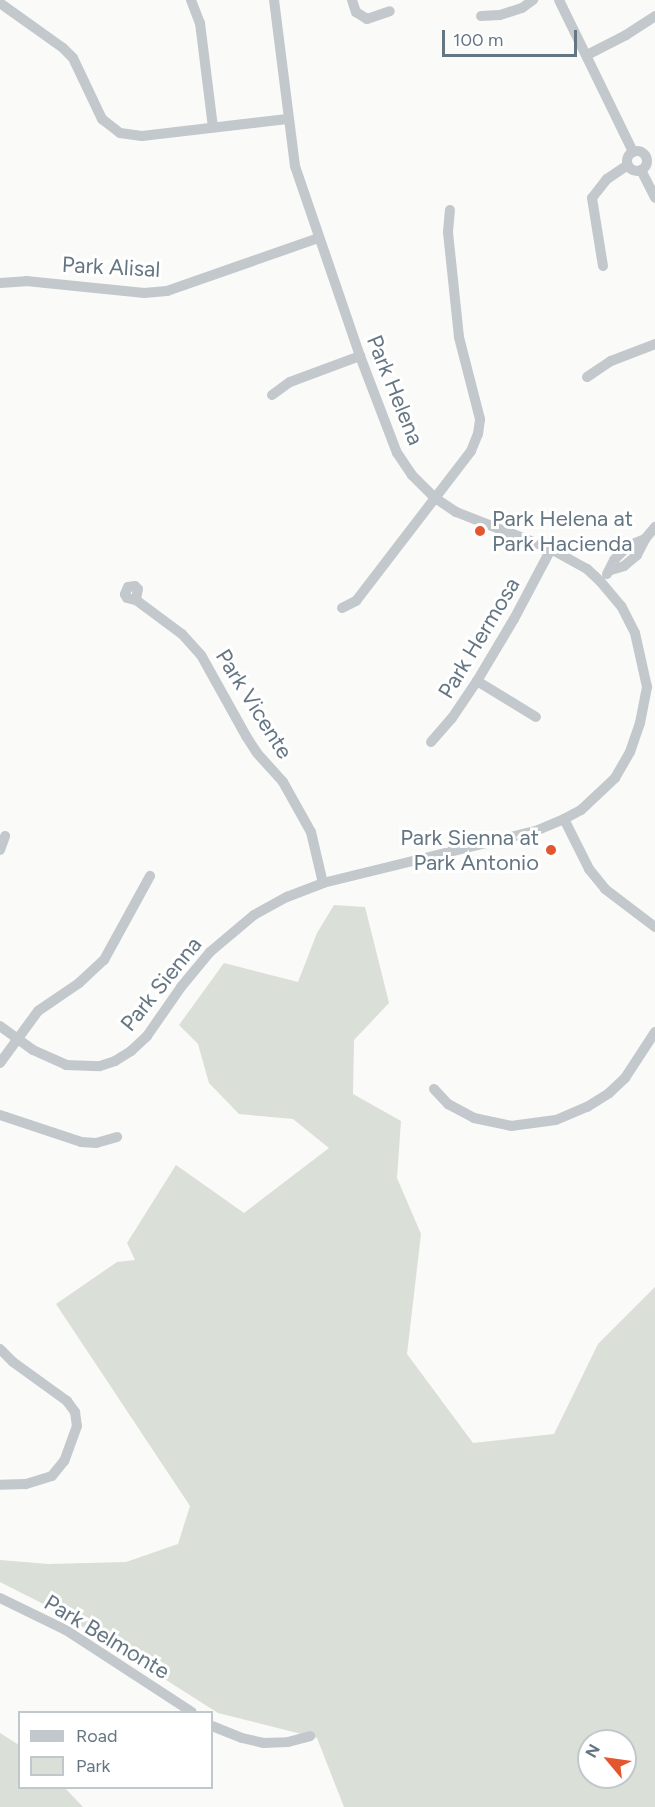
<!DOCTYPE html>
<style>
body{margin:0}
#map{position:relative;width:655px;height:1807px;overflow:hidden;background:#fafaf8;font-family:Figtree,sans-serif}
div>[style]{position:absolute}
.green>*{inset:0;background:#dadfd7}
.street>*{height:10px;margin:-5px;padding:0 5px;transform-origin:5px;border-radius:5px;background:#c3c8cc}
.street>.ring{margin:-5px;padding:0;box-sizing:content-box;background:none;border:10px solid #c3c8cc;border-radius:50%}
.dots>*{width:16px;height:16px;translate:-50% -50%;box-sizing:border-box;border:3px solid #fff;border-radius:50%}
span{translate:-50% -50%;white-space:nowrap;text-align:center;line-height:1.15;-webkit-text-stroke:6px #fff;paint-order:stroke}
.street-label{font-size:22px;color:#657683}
.poi-label{font-size:22px;color:#657683}
.left{translate:0 -50%;text-align:left}
.right{translate:-100% -50%;text-align:right}
.legend{position:absolute;left:18px;top:1711px;width:195px;height:78px;box-sizing:border-box;background:#fff;border:2px solid #c1c8cd;margin:0;padding:8px 10px;list-style:none;font-size:18px;color:#657683}
.legend li{display:flex;align-items:center;gap:12px;height:30px}
.legend b{width:30px;border:2px solid #c1c8cd}
.north{position:absolute;left:577px;top:1729px;width:60px;height:60px;box-sizing:border-box;background:#fff;border:2px solid #c1c8cd;border-radius:50%;rotate:299deg;font-size:16px;font-weight:700;line-height:24px;text-align:center;color:#657683}
.north::after{content:'';display:block;margin:auto;width:21px;height:27px;background:#e4572e;clip-path:polygon(50% 0,100% 100%,50% 72%,0 100%)}
.scale{position:absolute;left:442px;top:30px;width:135px;height:27px;box-sizing:border-box;border:3px solid #657683;border-top:0;padding-left:8px;font-size:18px;line-height:21px;white-space:nowrap;color:#657683;-webkit-text-stroke:4px #fff;paint-order:stroke}
</style>
<div id="map">
<div class="green">
<i style="clip-path:polygon(evenodd,334px 905px,365px 907px,389px 1003px,354px 1040px,353px 1094px,401px 1121px,397px 1178px,421px 1234px,407px 1354px,473px 1443px,554px 1434px,598px 1344px,655px 1287px,655px 1807px,344px 1807px,317px 1738px,218px 1713px,61px 1613px,0 1582px,0 1560px,48px 1564px,126px 1562px,178px 1544px,190px 1506px,56px 1304px,117px 1262px,135px 1260px,127px 1243px,176px 1165px,244px 1213px,329px 1148px,293px 1119px,239px 1114px,209px 1083px,198px 1044px,179px 1025px,224px 963px,298px 982px,317px 933px,334px 905px,589px 1741px,625px 1741px,625px 1777px,589px 1777px,589px 1741px)"></i>
<i style="clip-path:polygon(0 1733px,19px 1745px,20px 1788px,65px 1788px,83px 1807px,0 1807px)"></i>
</div>
<div class="street">
<i style="left:191px;top:0;width:25px;rotate:69deg"></i>
<i style="left:200px;top:23px;width:105px;rotate:82.9deg"></i>
<i style="left:352px;top:0;width:13px;rotate:72deg"></i>
<i style="left:356px;top:12px;width:13px;rotate:32deg"></i>
<i style="left:367px;top:19px;width:24px;rotate:-19deg"></i>
<i style="left:559px;top:0;width:169px;rotate:64deg"></i>
<i style="left:0;top:3px;width:77px;rotate:35.5deg"></i>
<i style="left:63px;top:48px;width:14px;rotate:45deg"></i>
<i style="left:73px;top:58px;width:68px;rotate:64.6deg"></i>
<i style="left:102px;top:119px;width:23px;rotate:38deg"></i>
<i style="left:120px;top:133px;width:22px;rotate:8deg"></i>
<i style="left:142px;top:136px;width:146px;rotate:-6.7deg"></i>
<i style="left:481px;top:16px;width:19px;rotate:-3deg"></i>
<i style="left:500px;top:15px;width:23px;rotate:-18deg"></i>
<i style="left:522px;top:8px;width:14px;rotate:-36deg"></i>
<i style="left:587px;top:55px;width:44px;rotate:-27.1deg"></i>
<i style="left:626px;top:35px;width:35px;rotate:-33deg"></i>
<i class="ring" style="left:627px;top:151px;width:10px;height:10px"></i>
<i style="left:641px;top:170px;width:31px;rotate:63deg"></i>
<i style="left:603px;top:266px;width:69px;rotate:-99.2deg"></i>
<i style="left:592px;top:198px;width:24px;rotate:-52deg"></i>
<i style="left:607px;top:179px;width:25px;rotate:-34deg"></i>
<i style="left:0;top:283px;width:26px;rotate:-4deg"></i>
<i style="left:26px;top:281px;width:119px;rotate:5.8deg"></i>
<i style="left:144px;top:293px;width:23px;rotate:-5deg"></i>
<i style="left:167px;top:291px;width:160px;rotate:-19.3deg"></i>
<i style="left:587px;top:377px;width:29px;rotate:-34deg"></i>
<i style="left:611px;top:361px;width:47px;rotate:-21.1deg"></i>
<i style="left:272px;top:395px;width:22px;rotate:-36deg"></i>
<i style="left:290px;top:382px;width:75px;rotate:-20.4deg"></i>
<i style="left:611px;top:570px;width:14px;rotate:-17deg"></i>
<i style="left:624px;top:566px;width:17px;rotate:-40deg"></i>
<i style="left:637px;top:555px;width:18px;rotate:-63deg"></i>
<i style="left:645px;top:539px;width:16px;rotate:-50deg"></i>
<i style="left:607px;top:574px;width:16px;rotate:-63deg"></i>
<i style="left:614px;top:560px;width:20px;rotate:-45deg"></i>
<i style="left:628px;top:546px;width:18px;rotate:-22deg"></i>
<i style="left:136px;top:600px;width:11px;rotate:-80deg"></i>
<i style="left:138px;top:589px;width:4px;rotate:-135deg"></i>
<i style="left:135px;top:586px;width:7px;rotate:172deg"></i>
<i style="left:128px;top:587px;width:8px;rotate:113deg"></i>
<i style="left:125px;top:594px;width:4px;rotate:63deg"></i>
<i style="left:127px;top:598px;width:9px;rotate:13deg"></i>
<i style="left:136px;top:600px;width:57px;rotate:36.5deg"></i>
<i style="left:182px;top:634px;width:28px;rotate:48deg"></i>
<i style="left:201px;top:655px;width:93px;rotate:60.9deg"></i>
<i style="left:246px;top:736px;width:20px;rotate:57deg"></i>
<i style="left:257px;top:753px;width:39px;rotate:48deg"></i>
<i style="left:283px;top:782px;width:57px;rotate:60.8deg"></i>
<i style="left:311px;top:832px;width:52px;rotate:76.8deg"></i>
<i style="left:342px;top:608px;width:16px;rotate:-27deg"></i>
<i style="left:356px;top:601px;width:189px;rotate:-52.5deg"></i>
<i style="left:471px;top:451px;width:18px;rotate:-68deg"></i>
<i style="left:478px;top:434px;width:15px;rotate:-82deg"></i>
<i style="left:480px;top:419px;width:85px;rotate:-104.4deg"></i>
<i style="left:459px;top:337px;width:106px;rotate:-96deg"></i>
<i style="left:448px;top:232px;width:22px;rotate:-85deg"></i>
<i style="left:477px;top:681px;width:69px;rotate:31.4deg"></i>
<i style="left:431px;top:742px;width:32px;rotate:-49deg"></i>
<i style="left:452px;top:718px;width:45px;rotate:-56deg"></i>
<i style="left:477px;top:681px;width:72px;rotate:-59.2deg"></i>
<i style="left:514px;top:619px;width:79px;rotate:-62.1deg"></i>
<i style="left:564px;top:819px;width:56px;rotate:63.4deg"></i>
<i style="left:589px;top:869px;width:26px;rotate:51deg"></i>
<i style="left:605px;top:889px;width:63px;rotate:37.2deg"></i>
<i style="left:0;top:850px;width:15px;rotate:-70deg"></i>
<i style="left:0;top:1026px;width:41px;rotate:36deg"></i>
<i style="left:33px;top:1050px;width:36px;rotate:24deg"></i>
<i style="left:66px;top:1065px;width:34px;rotate:2deg"></i>
<i style="left:100px;top:1066px;width:16px;rotate:-18deg"></i>
<i style="left:115px;top:1061px;width:19px;rotate:-32deg"></i>
<i style="left:131px;top:1051px;width:22px;rotate:-43deg"></i>
<i style="left:147px;top:1036px;width:60px;rotate:-55.2deg"></i>
<i style="left:181px;top:987px;width:45px;rotate:-50.4deg"></i>
<i style="left:210px;top:952px;width:57px;rotate:-40.1deg"></i>
<i style="left:254px;top:915px;width:38px;rotate:-29deg"></i>
<i style="left:287px;top:897px;width:39px;rotate:-21deg"></i>
<i style="left:323px;top:883px;width:221px;rotate:-13.8deg"></i>
<i style="left:538px;top:830px;width:28px;rotate:-23deg"></i>
<i style="left:564px;top:819px;width:19px;rotate:-28deg"></i>
<i style="left:581px;top:810px;width:47px;rotate:-43.3deg"></i>
<i style="left:615px;top:778px;width:30px;rotate:-60deg"></i>
<i style="left:630px;top:752px;width:31px;rotate:-71deg"></i>
<i style="left:640px;top:723px;width:37px;rotate:-79deg"></i>
<i style="left:647px;top:687px;width:55px;rotate:-102.5deg"></i>
<i style="left:635px;top:633px;width:30px;rotate:-117deg"></i>
<i style="left:621px;top:606px;width:33px;rotate:-130deg"></i>
<i style="left:600px;top:581px;width:18px;rotate:-137deg"></i>
<i style="left:587px;top:569px;width:41px;rotate:-150.9deg"></i>
<i style="left:551px;top:549px;width:102px;rotate:-158.7deg"></i>
<i style="left:456px;top:512px;width:25px;rotate:-146deg"></i>
<i style="left:435px;top:498px;width:33px;rotate:-135deg"></i>
<i style="left:412px;top:475px;width:27px;rotate:-124deg"></i>
<i style="left:397px;top:453px;width:104px;rotate:-110.9deg"></i>
<i style="left:360px;top:356px;width:201px;rotate:-108.9deg"></i>
<i style="left:295px;top:166px;width:167px;rotate:-97.2deg"></i>
<i style="left:0;top:1063px;width:64px;rotate:-53.8deg"></i>
<i style="left:38px;top:1011px;width:50px;rotate:-34.3deg"></i>
<i style="left:79px;top:983px;width:34px;rotate:-43deg"></i>
<i style="left:104px;top:960px;width:96px;rotate:-61.3deg"></i>
<i style="left:434px;top:1089px;width:21px;rotate:47deg"></i>
<i style="left:448px;top:1104px;width:30px;rotate:28deg"></i>
<i style="left:474px;top:1118px;width:38px;rotate:12deg"></i>
<i style="left:511px;top:1126px;width:45px;rotate:-7.6deg"></i>
<i style="left:556px;top:1120px;width:34px;rotate:-23deg"></i>
<i style="left:587px;top:1107px;width:26px;rotate:-32deg"></i>
<i style="left:609px;top:1093px;width:22px;rotate:-43deg"></i>
<i style="left:625px;top:1078px;width:55px;rotate:-56.9deg"></i>
<i style="left:0;top:1115px;width:85px;rotate:18.4deg"></i>
<i style="left:81px;top:1142px;width:15px;rotate:4deg"></i>
<i style="left:96px;top:1143px;width:22px;rotate:-16deg"></i>
<i style="left:0;top:1349px;width:18px;rotate:45deg"></i>
<i style="left:13px;top:1362px;width:67px;rotate:35.8deg"></i>
<i style="left:67px;top:1401px;width:14px;rotate:54deg"></i>
<i style="left:75px;top:1412px;width:14px;rotate:82deg"></i>
<i style="left:77px;top:1426px;width:37px;rotate:110deg"></i>
<i style="left:64px;top:1461px;width:19px;rotate:129deg"></i>
<i style="left:52px;top:1476px;width:28px;rotate:163deg"></i>
<i style="left:25px;top:1484px;width:25px;rotate:178deg"></i>
<i style="left:0;top:1598px;width:73px;rotate:25.9deg"></i>
<i style="left:66px;top:1630px;width:150px;rotate:33.1deg"></i>
<i style="left:212px;top:1726px;width:32px;rotate:22deg"></i>
<i style="left:242px;top:1738px;width:22px;rotate:13deg"></i>
<i style="left:263px;top:1743px;width:25px;rotate:-2deg"></i>
<i style="left:288px;top:1742px;width:23px;rotate:-15deg"></i>
</div>
<div class="dots">
<i style="left:480px;top:531px;background:#e4572e"></i>
<i style="left:551px;top:850px;background:#e4572e"></i>
</div>
<div class="street-label">
<span style="left:111px;top:267px;rotate:3deg">Park Alisal</span>
<span style="left:395px;top:390px;rotate:68deg">Park Helena</span>
<span style="left:479px;top:638px;rotate:-59deg">Park Hermosa</span>
<span style="left:254px;top:704px;rotate:58deg">Park Vicente</span>
<span style="left:161px;top:984px;rotate:-51deg">Park Sienna</span>
<span style="left:107px;top:1637px;rotate:31deg">Park Belmonte</span>
</div>
<div class="poi-label">
<span class="left" style="left:492px;top:531px">Park Helena at<br>Park Hacienda</span>
<span class="right" style="left:539px;top:850px">Park Sienna at<br>Park Antonio</span>
</div>
<ul class="legend">
<li><b style="height:8px;background:#c3c8cc"></b>Road</li>
<li><b style="height:16px;background:#dadfd7"></b>Park</li>
</ul>
<div class="north">N</div>
<div class="scale">100 m</div>
</div>
